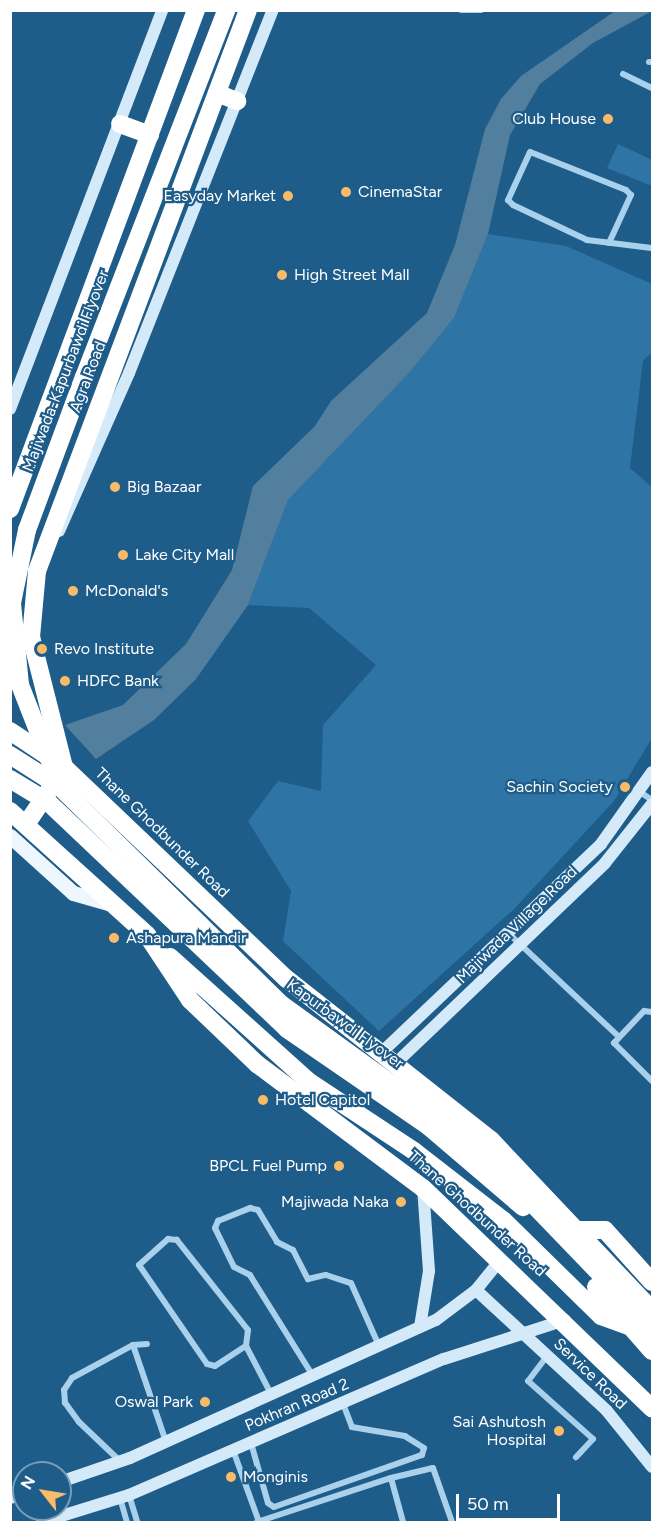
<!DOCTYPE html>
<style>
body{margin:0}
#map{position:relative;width:663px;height:1533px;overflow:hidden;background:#1e5c8a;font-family:Figtree,sans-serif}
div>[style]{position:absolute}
.green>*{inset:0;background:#2e75a5}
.water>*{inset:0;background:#537f9e}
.street>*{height:6px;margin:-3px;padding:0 3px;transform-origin:3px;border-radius:3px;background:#a9d1ec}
.secondary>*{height:12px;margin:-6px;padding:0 6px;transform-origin:6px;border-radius:6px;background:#d5eaf9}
.primary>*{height:15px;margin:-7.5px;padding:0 7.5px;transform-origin:7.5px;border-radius:7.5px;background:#eef7fe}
.highway>*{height:18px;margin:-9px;padding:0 9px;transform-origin:9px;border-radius:9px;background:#fff}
.highway-bridge>*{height:18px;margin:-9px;padding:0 9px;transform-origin:9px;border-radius:9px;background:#fff}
.dots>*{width:16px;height:16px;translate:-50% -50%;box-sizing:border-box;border:3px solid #1e5c8a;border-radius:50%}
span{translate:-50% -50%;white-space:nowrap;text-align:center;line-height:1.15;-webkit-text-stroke:4.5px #1e5c8a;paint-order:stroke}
.poi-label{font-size:16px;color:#fff}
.right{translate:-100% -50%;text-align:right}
.left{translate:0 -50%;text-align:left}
.street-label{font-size:16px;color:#fff}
.frame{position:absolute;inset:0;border:12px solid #fff;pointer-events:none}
.north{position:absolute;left:12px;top:1461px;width:60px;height:60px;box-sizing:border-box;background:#1e5c8a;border:2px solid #789db9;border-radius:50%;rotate:301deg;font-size:16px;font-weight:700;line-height:24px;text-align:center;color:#fff}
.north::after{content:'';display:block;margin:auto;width:21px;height:27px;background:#fabb68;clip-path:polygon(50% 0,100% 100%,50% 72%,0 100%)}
.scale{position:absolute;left:456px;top:1494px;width:104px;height:27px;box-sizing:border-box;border:3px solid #fff;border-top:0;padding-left:8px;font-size:18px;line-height:21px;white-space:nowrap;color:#fff;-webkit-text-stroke:4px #1e5c8a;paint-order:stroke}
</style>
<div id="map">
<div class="green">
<i style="clip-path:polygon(618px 144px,652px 160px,652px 186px,607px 168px)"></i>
<i style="clip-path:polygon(488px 234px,566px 246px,652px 284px,652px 353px,643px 360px,630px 468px,652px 487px,652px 738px,614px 801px,514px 909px,379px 1031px,283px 941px,291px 891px,248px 821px,278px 781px,321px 791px,323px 725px,376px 665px,309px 608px,248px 605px,288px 500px,409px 373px,454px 318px)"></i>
</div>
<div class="water">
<i style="clip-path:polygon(615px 11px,652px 11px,593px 43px,540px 84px,510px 135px,488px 234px,454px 318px,409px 373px,288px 500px,248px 605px,196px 679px,154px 720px,96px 759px,65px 725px,123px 705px,186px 644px,232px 570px,253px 486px,315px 426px,331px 401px,427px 313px,455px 245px,485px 129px,501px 99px,521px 76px)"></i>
</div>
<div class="street">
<i style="left:461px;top:10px;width:20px"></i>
<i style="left:649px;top:62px;width:3px"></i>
<i style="left:623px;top:74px;width:32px;rotate:26deg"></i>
<i style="left:609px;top:243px;width:53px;rotate:-65.4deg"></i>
<i style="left:631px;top:195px;width:7px;rotate:-135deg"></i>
<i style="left:626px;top:190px;width:103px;rotate:-158.4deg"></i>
<i style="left:530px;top:152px;width:53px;rotate:114.6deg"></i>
<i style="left:508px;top:200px;width:7px;rotate:45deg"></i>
<i style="left:513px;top:205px;width:82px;rotate:25.3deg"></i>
<i style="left:587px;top:240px;width:65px;rotate:7deg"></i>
<i style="left:640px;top:792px;width:14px;rotate:34deg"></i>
<i style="left:508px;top:933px;width:148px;rotate:43.1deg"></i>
<i style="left:652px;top:1012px;width:8px;rotate:-173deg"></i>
<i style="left:644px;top:1011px;width:44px;rotate:133.2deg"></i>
<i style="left:614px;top:1043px;width:54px;rotate:45deg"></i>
<i style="left:133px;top:1345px;width:102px;rotate:71.2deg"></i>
<i style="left:246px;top:1346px;width:16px;rotate:-83deg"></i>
<i style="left:248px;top:1330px;width:115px;rotate:-128.3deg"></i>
<i style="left:177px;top:1240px;width:9px;rotate:-174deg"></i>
<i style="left:168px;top:1239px;width:39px;rotate:138deg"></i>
<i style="left:139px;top:1265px;width:120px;rotate:55.5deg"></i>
<i style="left:207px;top:1364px;width:8px;rotate:14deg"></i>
<i style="left:215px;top:1366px;width:37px;rotate:-33deg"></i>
<i style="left:246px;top:1346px;width:52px;rotate:62.4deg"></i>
<i style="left:547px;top:1356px;width:31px;rotate:127deg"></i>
<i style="left:528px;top:1381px;width:87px;rotate:41.7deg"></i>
<i style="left:593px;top:1439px;width:25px;rotate:133deg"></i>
<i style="left:313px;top:1376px;width:119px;rotate:-122deg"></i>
<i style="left:250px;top:1275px;width:18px;rotate:-153deg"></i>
<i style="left:234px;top:1267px;width:43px;rotate:-116deg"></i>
<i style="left:215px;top:1228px;width:8px;rotate:-67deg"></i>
<i style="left:218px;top:1221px;width:35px;rotate:-22deg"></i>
<i style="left:250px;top:1208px;width:8px;rotate:14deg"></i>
<i style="left:258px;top:1210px;width:37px;rotate:59deg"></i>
<i style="left:277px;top:1242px;width:18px;rotate:27deg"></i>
<i style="left:293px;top:1250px;width:33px;rotate:63deg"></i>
<i style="left:308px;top:1279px;width:18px;rotate:-13deg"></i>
<i style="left:326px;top:1275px;width:26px;rotate:18deg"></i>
<i style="left:351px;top:1283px;width:69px;rotate:66deg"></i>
<i style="left:251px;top:1443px;width:62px;rotate:74.2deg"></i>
<i style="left:268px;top:1503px;width:7px;rotate:34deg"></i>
<i style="left:274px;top:1507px;width:157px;rotate:-19.4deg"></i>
<i style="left:422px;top:1455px;width:7px;rotate:-74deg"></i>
<i style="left:424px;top:1448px;width:22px;rotate:-148deg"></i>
<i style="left:405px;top:1436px;width:54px;rotate:-170.4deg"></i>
<i style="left:352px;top:1427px;width:26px;rotate:-111deg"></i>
<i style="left:233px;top:1450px;width:77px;rotate:70.1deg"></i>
<i style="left:121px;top:1462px;width:58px;rotate:-136.4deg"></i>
<i style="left:79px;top:1422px;width:24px;rotate:-126deg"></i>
<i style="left:65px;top:1403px;width:13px;rotate:-94deg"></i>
<i style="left:64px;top:1390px;width:14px;rotate:-56deg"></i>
<i style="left:72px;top:1378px;width:69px;rotate:-28.4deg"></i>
<i style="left:133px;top:1345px;width:14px;rotate:-4deg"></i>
<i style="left:391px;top:1478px;width:43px;rotate:-13.4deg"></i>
<i style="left:433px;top:1468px;width:57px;rotate:70.6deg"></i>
<i style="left:129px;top:1495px;width:28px;rotate:73deg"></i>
<i style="left:120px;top:1498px;width:25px;rotate:74deg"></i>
<i style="left:257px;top:1522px;width:141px;rotate:-18.2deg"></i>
<i style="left:391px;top:1478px;width:46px;rotate:74.7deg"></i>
</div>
<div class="secondary">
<i style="left:10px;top:409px;width:427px;rotate:-69.1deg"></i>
<i style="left:59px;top:531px;width:173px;rotate:-66.1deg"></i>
<i style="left:129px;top:373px;width:391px;rotate:-68.4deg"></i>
<i style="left:382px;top:1052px;width:302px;rotate:-43.5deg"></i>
<i style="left:601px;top:844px;width:88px;rotate:-54.7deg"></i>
<i style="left:396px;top:1063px;width:289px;rotate:-43.7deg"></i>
<i style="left:605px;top:863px;width:75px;rotate:-51.5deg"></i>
<i style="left:476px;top:1290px;width:178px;rotate:42.7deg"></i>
<i style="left:607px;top:1411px;width:72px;rotate:51.2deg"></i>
<i style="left:420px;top:1327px;width:57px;rotate:-80.9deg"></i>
<i style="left:429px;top:1271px;width:83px;rotate:-94.1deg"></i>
<i style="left:60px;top:1482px;width:74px;rotate:-18.9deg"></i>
<i style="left:130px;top:1458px;width:336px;rotate:-24.3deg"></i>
<i style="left:436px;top:1320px;width:50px;rotate:-36.9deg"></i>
<i style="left:476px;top:1290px;width:38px;rotate:-51deg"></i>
<i style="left:10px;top:1498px;width:15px;rotate:-16deg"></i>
<i style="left:42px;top:1522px;width:91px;rotate:-17.2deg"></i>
<i style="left:129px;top:1495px;width:343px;rotate:-23.4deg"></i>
<i style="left:444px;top:1359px;width:127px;rotate:-17.9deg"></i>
</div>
<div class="primary">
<i style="left:10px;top:836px;width:85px;rotate:42.1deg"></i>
<i style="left:73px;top:893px;width:41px;rotate:15.8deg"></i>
</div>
<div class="highway">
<i style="left:217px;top:93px;width:22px;rotate:22deg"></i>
<i style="left:120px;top:124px;width:32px;rotate:20deg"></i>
<i style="left:84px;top:377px;width:394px;rotate:-68.8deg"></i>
<i style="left:10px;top:509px;width:533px;rotate:-69.56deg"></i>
<i style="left:10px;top:731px;width:65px;rotate:33.7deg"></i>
<i style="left:64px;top:767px;width:308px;rotate:43.6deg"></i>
<i style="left:287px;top:979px;width:260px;rotate:38.3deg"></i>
<i style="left:491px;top:1140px;width:234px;rotate:46.6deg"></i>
<i style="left:64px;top:767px;width:134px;rotate:-104.2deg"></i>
<i style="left:31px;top:637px;width:66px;rotate:-84.8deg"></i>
<i style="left:37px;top:571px;width:599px;rotate:-69.39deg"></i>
<i style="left:10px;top:811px;width:185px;rotate:42.1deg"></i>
<i style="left:147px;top:935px;width:78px;rotate:56.5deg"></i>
<i style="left:190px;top:1000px;width:93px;rotate:43.7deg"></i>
<i style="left:257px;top:1064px;width:207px;rotate:36.8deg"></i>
<i style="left:423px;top:1188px;width:318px;rotate:43.9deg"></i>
<i style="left:27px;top:823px;width:45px;rotate:-56deg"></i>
<i style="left:170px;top:957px;width:186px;rotate:41.9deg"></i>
<i style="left:308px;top:1081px;width:127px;rotate:33.4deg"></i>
<i style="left:414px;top:1151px;width:113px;rotate:37.8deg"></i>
<i style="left:503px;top:1220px;width:137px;rotate:44.4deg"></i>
<i style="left:601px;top:1316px;width:33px;rotate:20deg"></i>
<i style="left:581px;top:1230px;width:24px"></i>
<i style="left:605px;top:1230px;width:70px;rotate:47.9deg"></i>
</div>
<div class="highway-bridge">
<i style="left:10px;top:755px;width:59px;rotate:32.6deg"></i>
<i style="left:60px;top:787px;width:310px;rotate:44.5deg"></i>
<i style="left:281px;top:1004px;width:242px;rotate:35.9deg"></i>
<i style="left:477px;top:1146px;width:252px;rotate:46.1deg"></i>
<i style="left:10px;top:779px;width:44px;rotate:31.2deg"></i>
<i style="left:48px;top:802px;width:330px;rotate:43.5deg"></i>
<i style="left:287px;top:1029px;width:171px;rotate:34.5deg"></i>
<i style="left:428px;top:1126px;width:125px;rotate:40.5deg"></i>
<i style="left:60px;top:787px;width:110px;rotate:-111.4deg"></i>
<i style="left:20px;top:685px;width:82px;rotate:-95.6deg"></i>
<i style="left:12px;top:603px;width:75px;rotate:-78.4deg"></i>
<i style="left:27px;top:530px;width:163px;rotate:-69.6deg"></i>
<i style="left:596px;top:1287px;width:85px;rotate:48.8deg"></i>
</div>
<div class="dots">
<i style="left:608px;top:119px;background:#fabb68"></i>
<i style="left:346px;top:192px;background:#fabb68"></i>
<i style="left:288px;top:196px;background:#fabb68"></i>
<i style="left:282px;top:275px;background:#fabb68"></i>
<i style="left:115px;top:487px;background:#fabb68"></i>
<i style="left:123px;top:555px;background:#fabb68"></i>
<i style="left:73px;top:591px;background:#fabb68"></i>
<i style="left:42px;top:649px;background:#fabb68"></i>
<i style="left:65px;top:681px;background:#fabb68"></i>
<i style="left:625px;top:787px;background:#fabb68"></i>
<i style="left:114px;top:938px;background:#fabb68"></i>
<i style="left:263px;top:1100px;background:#fabb68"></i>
<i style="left:339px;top:1166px;background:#fabb68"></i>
<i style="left:401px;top:1202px;background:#fabb68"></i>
<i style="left:205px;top:1402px;background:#fabb68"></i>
<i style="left:559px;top:1431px;background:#fabb68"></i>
<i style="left:231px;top:1477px;background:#fabb68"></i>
</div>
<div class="poi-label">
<span class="right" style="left:596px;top:119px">Club House</span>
<span class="left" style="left:358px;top:192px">CinemaStar</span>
<span class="right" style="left:276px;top:196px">Easyday Market</span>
<span class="left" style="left:294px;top:275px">High Street Mall</span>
<span class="left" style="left:127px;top:487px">Big Bazaar</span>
<span class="left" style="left:135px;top:555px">Lake City Mall</span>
<span class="left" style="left:85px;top:591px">McDonald's</span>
<span class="left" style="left:54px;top:649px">Revo Institute</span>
<span class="left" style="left:77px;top:681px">HDFC Bank</span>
<span class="right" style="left:613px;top:787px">Sachin Society</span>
<span class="left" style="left:126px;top:938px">Ashapura Mandir</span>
<span class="left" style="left:275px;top:1100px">Hotel Capitol</span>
<span class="right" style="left:327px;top:1166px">BPCL Fuel Pump</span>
<span class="right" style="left:389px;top:1202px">Majiwada Naka</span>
<span class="right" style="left:193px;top:1402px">Oswal Park</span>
<span class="right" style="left:546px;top:1431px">Sai Ashutosh<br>Hospital</span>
<span class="left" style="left:243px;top:1477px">Monginis</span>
</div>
<div class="street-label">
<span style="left:66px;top:371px;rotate:-69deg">Majiwada-Kapurbawdi Flyover</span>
<span style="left:88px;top:377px;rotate:-69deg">Agra Road</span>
<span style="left:162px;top:833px;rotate:44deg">Thane Ghodbunder Road</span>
<span style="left:517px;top:925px;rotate:-44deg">Majiwada Village Road</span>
<span style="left:345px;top:1024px;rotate:36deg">Kapurbawdi Flyover</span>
<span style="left:477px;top:1214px;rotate:42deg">Thane Ghodbunder Road</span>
<span style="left:590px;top:1374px;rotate:44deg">Service Road</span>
<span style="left:297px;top:1405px;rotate:-23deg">Pokhran Road 2</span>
</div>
<div class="frame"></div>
<div class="north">N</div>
<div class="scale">50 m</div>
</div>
